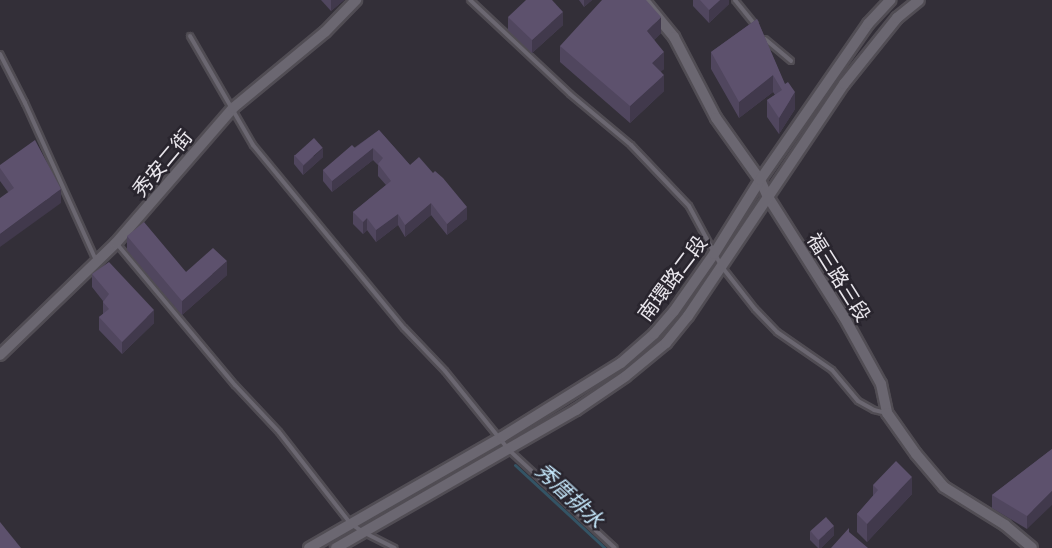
<!DOCTYPE html>
<meta charset="utf-8">
<style>
body{margin:0}
#map{position:relative;width:1052px;height:548px;overflow:hidden;background:#332f38;font-family:Quicksand,"Noto Sans TC",sans-serif}
div>[style]{position:absolute}
.stream>*{height:3px;margin:-1.5px;padding:0 1.5px;transform-origin:1.5px;border-radius:1.5px;background:#345465}
.roads{filter:drop-shadow(2px 0 #514d54) drop-shadow(-2px 0 #514d54) drop-shadow(0 2px #514d54) drop-shadow(0 -2px #514d54)}
.service>*{height:4px;margin:-2px;padding:0 2px;transform-origin:2px;border-radius:2px;background:#6b6771}
.tertiary>*{height:10px;margin:-5px;padding:0 5px;transform-origin:5px;border-radius:5px;background:#6b6771}
.wall>*{inset:0;background:#50465e}
.shaded-wall>*{inset:0;background:#41394c}
.building>*{inset:0;background:#5d516d;transform-origin:0 0}
span{translate:-50% -50%;white-space:nowrap;text-align:center;line-height:1.15;-webkit-text-stroke:5px #29252e;paint-order:stroke}
.street-label{font-size:20px;color:#e9e6ec}
.water-label{font-size:21px;color:#c6e9fd;font-style:italic}
</style>
<div id="map">
<div class="stream">
<i style="left:515px;top:465px;width:122px;rotate:42.7deg"></i>
</div>
<div class="roads">
<div class="service">
<i style="left:470px;top:0;width:137px;rotate:43.2deg"></i>
<i style="left:570px;top:94px;width:80px;rotate:39.9deg"></i>
<i style="left:631px;top:145px;width:84px;rotate:46.4deg"></i>
<i style="left:689px;top:206px;width:69px;rotate:61.6deg"></i>
<i style="left:722px;top:267px;width:53px;rotate:51.8deg"></i>
<i style="left:755px;top:309px;width:32px;rotate:46deg"></i>
<i style="left:777px;top:332px;width:67px;rotate:34.6deg"></i>
<i style="left:832px;top:370px;width:40px;rotate:50deg"></i>
<i style="left:858px;top:401px;width:18px;rotate:29deg"></i>
<i style="left:874px;top:410px;width:12px;rotate:14deg"></i>
<i style="left:735px;top:0;width:32px;rotate:51deg"></i>
<i style="left:190px;top:36px;width:126px;rotate:60deg"></i>
<i style="left:253px;top:145px;width:237px;rotate:50.5deg"></i>
<i style="left:404px;top:328px;width:59px;rotate:46.4deg"></i>
<i style="left:445px;top:371px;width:102px;rotate:51deg"></i>
<i style="left:509px;top:450px;width:144px;rotate:42.8deg"></i>
<i style="left:765px;top:39px;width:34px;rotate:40deg"></i>
<i style="left:0;top:54px;width:55px;rotate:63deg"></i>
<i style="left:25px;top:103px;width:172px;rotate:65.7deg"></i>
<i style="left:117px;top:244px;width:184px;rotate:50.1deg"></i>
<i style="left:235px;top:385px;width:64px;rotate:46.9deg"></i>
<i style="left:279px;top:432px;width:115px;rotate:52deg"></i>
<i style="left:350px;top:523px;width:12px;rotate:35deg"></i>
<i style="left:367px;top:534px;width:31px;rotate:27deg"></i>
</div>
<div class="tertiary">
<i style="left:639px;top:0;width:9px;rotate:27deg"></i>
<i style="left:647px;top:4px;width:43px;rotate:50.7deg"></i>
<i style="left:674px;top:37px;width:91px;rotate:62.6deg"></i>
<i style="left:716px;top:118px;width:76px;rotate:54.6deg"></i>
<i style="left:760px;top:180px;width:19px;rotate:65deg"></i>
<i style="left:768px;top:197px;width:142px;rotate:57.7deg"></i>
<i style="left:844px;top:317px;width:77px;rotate:61.1deg"></i>
<i style="left:881px;top:384px;width:30px;rotate:78deg"></i>
<i style="left:887px;top:413px;width:50px;rotate:54.7deg"></i>
<i style="left:916px;top:454px;width:43px;rotate:49.7deg"></i>
<i style="left:944px;top:487px;width:72px;rotate:31.9deg"></i>
<i style="left:1005px;top:525px;width:35px;rotate:40deg"></i>
<i style="left:0;top:355px;width:161px;rotate:-44deg"></i>
<i style="left:116px;top:243px;width:179px;rotate:-49.1deg"></i>
<i style="left:233px;top:108px;width:119px;rotate:-39.6deg"></i>
<i style="left:325px;top:32px;width:45px;rotate:-45.9deg"></i>
<i style="left:309px;top:548px;width:223px;rotate:-29.9deg"></i>
<i style="left:502px;top:437px;width:140px;rotate:-31.9deg"></i>
<i style="left:621px;top:363px;width:44px;rotate:-41.3deg"></i>
<i style="left:654px;top:334px;width:30px;rotate:-49deg"></i>
<i style="left:674px;top:311px;width:70px;rotate:-54.9deg"></i>
<i style="left:714px;top:254px;width:87px;rotate:-58.1deg"></i>
<i style="left:760px;top:180px;width:190px;rotate:-55.3deg"></i>
<i style="left:868px;top:24px;width:33px;rotate:-47deg"></i>
<i style="left:336px;top:548px;width:277px;rotate:-29.9deg"></i>
<i style="left:576px;top:410px;width:60px;rotate:-34.2deg"></i>
<i style="left:626px;top:376px;width:52px;rotate:-39.5deg"></i>
<i style="left:666px;top:343px;width:35px;rotate:-51deg"></i>
<i style="left:688px;top:316px;width:280px;rotate:-56.1deg"></i>
<i style="left:844px;top:84px;width:85px;rotate:-51.2deg"></i>
<i style="left:897px;top:18px;width:28px;rotate:-39deg"></i>
</div>
</div>
<div class="wall">
<i style="clip-path:polygon(321px 0,344px 0,331px 11px)"></i>
<i style="clip-path:polygon(579px 0,592px 0,584px 7px)"></i>
<i style="clip-path:polygon(693px 0,729px 0,729px 4px,709px 23px,693px 6px)"></i>
<i style="clip-path:polygon(508px 17px,563px 25px,532px 53px,508px 30px)"></i>
<i style="clip-path:polygon(757px 19px,795px 109px,779px 134px,767px 117px,767px 100px,775px 95px,773px 92px,739px 118px,711px 69px,711px 52px)"></i>
<i style="clip-path:polygon(661px 33px,654px 40px,664px 69px,661px 71px,664px 91px,630px 123px,560px 62px,560px 46px)"></i>
<i style="clip-path:polygon(379px 130px,410px 165px,467px 219px,447px 235px,431px 215px,405px 237px,398px 225px,376px 242px,367px 230px,363px 234px,353px 224px,353px 212px,386px 185px,378px 176px,378px 165px,373px 160px,332px 192px,323px 181px,323px 170px)"></i>
<i style="clip-path:polygon(294px 155px,323px 157px,303px 175px,294px 164px)"></i>
<i style="clip-path:polygon(0 165px,61px 203px,8px 192px,0 181px)"></i>
<i style="clip-path:polygon(127px 236px,186px 272px,227px 275px,182px 315px,127px 250px)"></i>
<i style="clip-path:polygon(92px 274px,154px 323px,122px 354px,99px 330px,99px 317px,103px 314px,103px 301px,92px 287px)"></i>
<i style="clip-path:polygon(1052px 449px,1027px 529px,992px 508px,992px 495px)"></i>
<i style="clip-path:polygon(873px 485px,912px 494px,867px 542px,857px 532px,857px 514px,873px 496px)"></i>
<i style="clip-path:polygon(810px 531px,834px 535px,821px 548px,818px 548px,810px 540px)"></i>
</div>
<div class="shaded-wall">
<i style="clip-path:polygon(331px 0,344px 0,331px 11px)"></i>
<i style="clip-path:polygon(584px 0,592px 0,584px 7px)"></i>
<i style="clip-path:polygon(720px 0,729px 0,729px 4px,709px 23px,709px 10px)"></i>
<i style="clip-path:polygon(563px 12px,563px 25px,532px 53px,532px 40px)"></i>
<i style="clip-path:polygon(661px 17px,661px 33px,647px 47px,647px 31px)"></i>
<i style="clip-path:polygon(664px 52px,664px 69px,652px 79px,652px 63px)"></i>
<i style="clip-path:polygon(664px 75px,664px 91px,630px 123px,630px 106px)"></i>
<i style="clip-path:polygon(773px 75px,773px 92px,739px 118px,739px 102px)"></i>
<i style="clip-path:polygon(795px 92px,795px 109px,779px 134px,779px 118px)"></i>
<i style="clip-path:polygon(323px 148px,323px 157px,303px 175px,303px 166px)"></i>
<i style="clip-path:polygon(373px 148px,373px 160px,332px 192px,332px 181px)"></i>
<i style="clip-path:polygon(61px 189px,61px 203px,0 247px,0 234px)"></i>
<i style="clip-path:polygon(431px 203px,431px 215px,405px 237px,405px 225px)"></i>
<i style="clip-path:polygon(467px 207px,467px 219px,447px 235px,447px 224px)"></i>
<i style="clip-path:polygon(398px 214px,398px 225px,376px 242px,376px 230px)"></i>
<i style="clip-path:polygon(367px 218px,367px 230px,363px 234px,363px 222px)"></i>
<i style="clip-path:polygon(227px 261px,227px 275px,182px 315px,182px 301px)"></i>
<i style="clip-path:polygon(154px 310px,154px 323px,122px 354px,122px 342px)"></i>
<i style="clip-path:polygon(912px 477px,912px 494px,867px 542px,867px 524px)"></i>
<i style="clip-path:polygon(1052px 491px,1052px 505px,1027px 529px,1027px 516px)"></i>
<i style="clip-path:polygon(834px 526px,834px 535px,821px 548px,819px 548px,819px 540px)"></i>
</div>
<div class="building">
<i style="clip-path:polygon(526px 0,552px 0,563px 12px,532px 40px,508px 17px)"></i>
<i style="clip-path:polygon(602px 0,646px 0,661px 17px,647px 31px,664px 52px,652px 63px,664px 75px,630px 106px,560px 46px)"></i>
<i style="clip-path:polygon(700px 0,720px 0,709px 10px)"></i>
<i style="clip-path:polygon(757px 19px,785px 84px,788px 82px,795px 92px,779px 118px,767px 100px,782px 90px,773px 75px,739px 102px,711px 52px)"></i>
<i style="clip-path:polygon(379px 130px,410px 165px,419px 157px,433px 173px,435px 171px,443px 178px,467px 207px,447px 224px,431px 203px,405px 225px,398px 214px,376px 230px,367px 218px,363px 222px,353px 212px,391px 181px,378px 164px,383px 158px,373px 148px,332px 181px,323px 170px,352px 145px,355px 148px)"></i>
<i style="left:314px;top:138px;width:13px;height:26px;rotate:48deg"></i>
<i style="clip-path:polygon(35px 140px,61px 189px,0 234px,0 198px,14px 188px,0 168px,0 165px)"></i>
<i style="clip-path:polygon(144px 222px,186px 272px,213px 248px,227px 261px,182px 301px,127px 236px)"></i>
<i style="clip-path:polygon(109px 262px,154px 310px,122px 342px,99px 317px,109px 309px,103px 302px,109px 294px,92px 274px)"></i>
<i style="clip-path:polygon(1052px 449px,1052px 491px,1027px 516px,992px 495px)"></i>
<i style="clip-path:polygon(896px 461px,912px 477px,867px 524px,857px 514px,878px 490px,873px 485px)"></i>
<i style="left:826px;top:517px;width:12px;height:21px;rotate:48deg"></i>
<i style="clip-path:polygon(0 522px,21px 548px,0 548px)"></i>
<i style="clip-path:polygon(849px 528px,849px 532px,868px 548px,831px 548px)"></i>
</div>
<div class="street-label">
<span style="left:162px;top:163px;rotate:-50deg">秀安二街</span>
<span style="left:839px;top:277px;rotate:58deg">福三路三段</span>
<span style="left:672px;top:278px;rotate:-53deg">南環路二段</span>
</div>
<div class="water-label">
<span style="left:570px;top:495px;rotate:43deg">秀厝排水</span>
</div>
</div>
